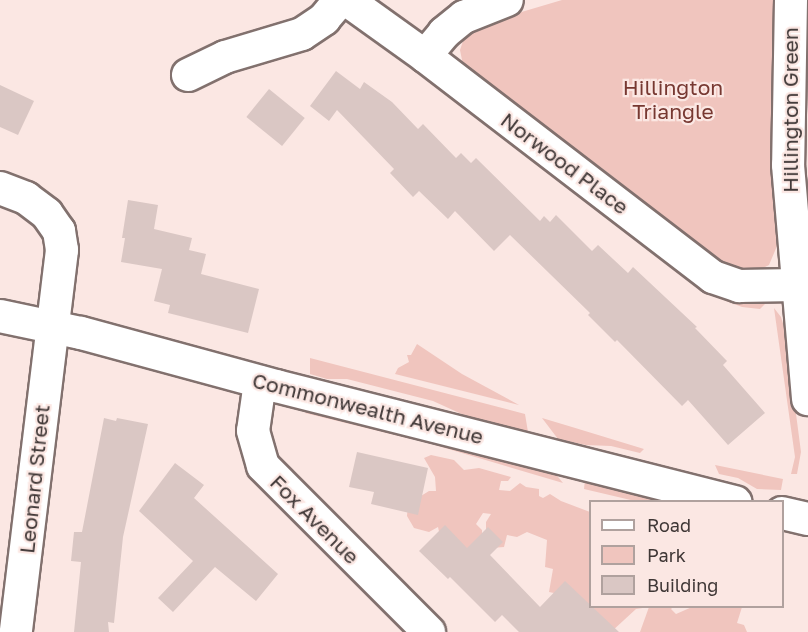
<!DOCTYPE html>
<style>
body{margin:0}
#map{position:relative;width:808px;height:632px;overflow:hidden;background:#fbe7e3;font-family:"Golos Text",sans-serif}
div>[style]{position:absolute}
.green>*{inset:0;background:#f0c5be}
.building>*{inset:0;background:#dac7c4;transform-origin:0 0}
.roads{filter:drop-shadow(2px 0 #82716e) drop-shadow(-2px 0 #82716e) drop-shadow(0 2px #82716e) drop-shadow(0 -2px #82716e)}
.street>*{height:32px;margin:-16px;padding:0 16px;transform-origin:16px;border-radius:16px;background:#fff}
span{translate:-50% -50%;white-space:nowrap;text-align:center;line-height:1.15;-webkit-text-stroke:4.5px #fbe7e3;paint-order:stroke}
.park-label{font-size:21px;color:#773831}
.street-label{font-size:21px;color:#3f3736}
.legend{position:absolute;left:589px;top:500px;width:195px;height:108px;box-sizing:border-box;background:#fbe7e3;border:2px solid #b0a19e;margin:0;padding:8px 10px;list-style:none;font-size:18px;color:#3f3736}
.legend li{display:flex;align-items:center;gap:12px;height:30px}
.legend b{width:30px;border:2px solid #b0a19e}
</style>
<div id="map">
<div class="green">
<i style="clip-path:polygon(562px 0,776px 0,772px 132px,777px 246px,769px 265px,755px 272px,735px 269px,721px 262px,603px 169px,523px 113px,463px 65px,460px 50px,463px 41px,472px 31px,491px 21px)"></i>
<i style="clip-path:polygon(624px 220px,744px 299px,766px 303px,760px 309px,742px 307px,705px 293px,617px 224px)"></i>
<i style="clip-path:polygon(774px 308px,781px 317px,785px 330px,801px 452px,797px 474px,791px 474px,795px 457px)"></i>
<i style="clip-path:polygon(417px 344px,462px 374px,519px 405px,395px 374px,398px 368px,409px 362px,407px 355px,411px 355px)"></i>
<i style="clip-path:polygon(310px 358px,525px 414px,528px 432px,466px 416px,433px 401px,347px 379px,327px 379px,310px 374px)"></i>
<i style="clip-path:polygon(307px 409px,410px 433px,411px 439px,305px 413px)"></i>
<i style="clip-path:polygon(542px 418px,572px 427px,644px 449px,640px 453px,611px 446px,586px 445px,558px 439px)"></i>
<i style="clip-path:polygon(432px 439px,554px 472px,563px 483px,428px 443px)"></i>
<i style="clip-path:polygon(431px 455px,454px 460px,464px 470px,479px 468px,511px 477px,508px 481px,501px 481px,499px 490px,510px 491px,520px 483px,526px 487px,539px 489px,539px 496px,543px 498px,550px 494px,561px 501px,590px 512px,590px 606px,673px 607px,671px 609px,676px 614px,692px 607px,742px 607px,737px 623px,744px 625px,747px 632px,640px 632px,649px 607px,636px 609px,611px 632px,569px 596px,549px 592px,553px 569px,545px 567px,547px 540px,527px 532px,517px 537px,507px 535px,504px 547px,491px 548px,486px 531px,486px 522px,491px 514px,483px 513px,476px 524px,482px 530px,482px 543px,463px 552px,440px 536px,438px 527px,429px 532px,414px 528px,407px 516px,408px 504px,429px 491px,436px 491px,435px 477px,424px 458px)"></i>
<i style="clip-path:polygon(715px 465px,783px 479px,781px 490px,757px 489px,738px 478px,719px 474px)"></i>
<i style="clip-path:polygon(585px 479px,674px 501px,635px 501px,584px 489px)"></i>
</div>
<div class="building">
<i style="clip-path:polygon(336px 71px,360px 89px,364px 82px,392px 102px,418px 129px,423px 124px,456px 158px,461px 153px,471px 163px,476px 158px,540px 221px,544px 216px,550px 222px,556px 215px,592px 251px,598px 245px,628px 273px,633px 267px,697px 327px,695px 328px,727px 361px,723px 365px,765px 413px,728px 445px,688px 400px,682px 406px,617px 340px,615px 342px,588px 315px,590px 313px,510px 235px,494px 251px,455px 211px,448px 219px,419px 191px,413px 197px,390px 173px,394px 169px,337px 110px,329px 121px,310px 106px)"></i>
<i style="clip-path:polygon(0 85px,34px 101px,18px 135px,0 127px)"></i>
<i style="left:269px;top:89px;width:46px;height:36px;rotate:39deg"></i>
<i style="clip-path:polygon(128px 200px,158px 205px,154px 229px,192px 238px,189px 250px,206px 254px,201px 274px,259px 289px,248px 333px,168px 313px,170px 305px,154px 301px,162px 269px,121px 262px,125px 238px,122px 238px)"></i>
<i style="clip-path:polygon(104px 418px,116px 421px,117px 418px,148px 424px,123px 537px,114px 623px,108px 622px,109px 632px,74px 632px,81px 562px,71px 561px,74px 532px,82px 532px)"></i>
<i style="clip-path:polygon(357px 452px,428px 468px,418px 515px,371px 504px,374px 492px,349px 487px)"></i>
<i style="clip-path:polygon(175px 463px,204px 485px,194px 498px,278px 574px,256px 601px,215px 567px,173px 612px,158px 598px,193px 561px,139px 511px)"></i>
<i style="clip-path:polygon(445px 525px,467px 548px,488px 527px,503px 542px,490px 555px,540px 607px,565px 581px,619px 632px,519px 632px,502px 615px,495px 622px,450px 577px,448px 579px,419px 551px)"></i>
</div>
<div class="roads">
<div class="street">
<i style="left:347px;top:0;width:96px;rotate:35.7deg"></i>
<i style="left:425px;top:56px;width:363px;rotate:37.5deg"></i>
<i style="left:713px;top:277px;width:28px;rotate:19deg"></i>
<i style="left:739px;top:286px;width:57px;rotate:-1deg"></i>
<i style="left:791px;top:0;width:165px;rotate:91deg"></i>
<i style="left:788px;top:165px;width:235px;rotate:85.1deg"></i>
<i style="left:425px;top:56px;width:30px;rotate:-50deg"></i>
<i style="left:444px;top:33px;width:26px;rotate:-39deg"></i>
<i style="left:464px;top:17px;width:46px;rotate:-21.6deg"></i>
<i style="left:188px;top:75px;width:41px;rotate:-25.9deg"></i>
<i style="left:225px;top:57px;width:80px;rotate:-16.6deg"></i>
<i style="left:302px;top:34px;width:27px;rotate:-34deg"></i>
<i style="left:324px;top:19px;width:25px;rotate:-50deg"></i>
<i style="left:0;top:188px;width:28px;rotate:21deg"></i>
<i style="left:26px;top:198px;width:26px;rotate:37deg"></i>
<i style="left:47px;top:214px;width:21px;rotate:55deg"></i>
<i style="left:59px;top:231px;width:19px;rotate:81deg"></i>
<i style="left:62px;top:250px;width:385px;rotate:96.9deg"></i>
<i style="left:0;top:316px;width:83px;rotate:11.9deg"></i>
<i style="left:81px;top:333px;width:202px;rotate:15.2deg"></i>
<i style="left:276px;top:386px;width:474px;rotate:14.2deg"></i>
<i style="left:260px;top:382px;width:49px;rotate:98.1deg"></i>
<i style="left:253px;top:431px;width:36px;rotate:74deg"></i>
<i style="left:263px;top:466px;width:235px;rotate:45deg"></i>
<i style="left:782px;top:513px;width:27px;rotate:13deg"></i>
</div>
</div>
<div class="park-label">
<span style="left:673px;top:99px">Hillington<br>Triangle</span>
</div>
<div class="street-label">
<span style="left:790px;top:110px;rotate:-90deg">Hillington Green</span>
<span style="left:565px;top:163px;rotate:37deg">Norwood Place</span>
<span style="left:368px;top:408px;rotate:14deg">Commonwealth Avenue</span>
<span style="left:34px;top:479px;rotate:-84deg">Leonard Street</span>
<span style="left:315px;top:519px;rotate:45deg">Fox Avenue</span>
</div>
<ul class="legend">
<li><b style="height:8px;background:#fff"></b>Road</li>
<li><b style="height:16px;background:#f0c5be"></b>Park</li>
<li><b style="height:16px;background:#dac7c4"></b>Building</li>
</ul>
</div>
